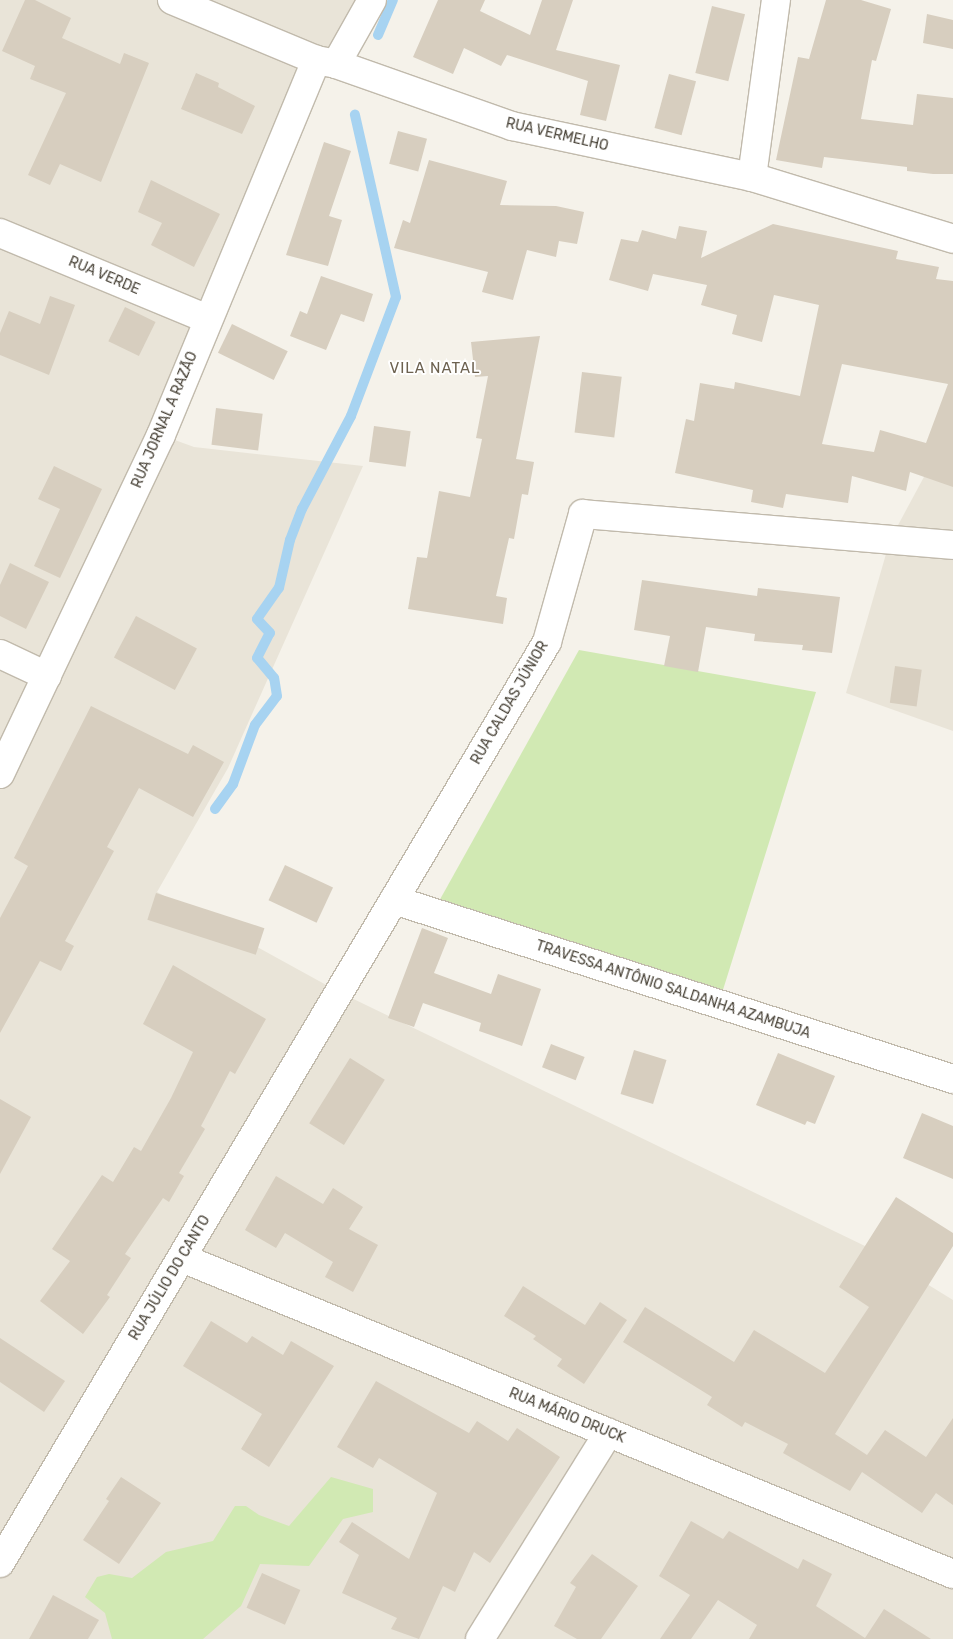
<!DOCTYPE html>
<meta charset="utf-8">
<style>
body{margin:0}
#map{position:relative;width:953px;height:1639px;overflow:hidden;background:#f5f2ea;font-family:Rubik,sans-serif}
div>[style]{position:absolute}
.residential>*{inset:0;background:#e9e4d8}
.green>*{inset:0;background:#d1e9b3}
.stream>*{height:10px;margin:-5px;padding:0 5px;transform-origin:5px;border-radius:5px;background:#a7d3f1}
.building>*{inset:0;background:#d7cebf;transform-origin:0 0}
.roads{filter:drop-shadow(1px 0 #c1baac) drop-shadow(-1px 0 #c1baac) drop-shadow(0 1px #c1baac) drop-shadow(0 -1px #c1baac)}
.minor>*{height:28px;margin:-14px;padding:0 14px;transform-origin:14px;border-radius:14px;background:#fff}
span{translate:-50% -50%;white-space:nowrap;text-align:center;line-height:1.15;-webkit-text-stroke:4px #fff;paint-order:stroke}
.street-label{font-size:14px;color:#494338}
.neighbourhood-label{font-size:15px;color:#6c614f;letter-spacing:1px}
</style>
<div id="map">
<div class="residential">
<i style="clip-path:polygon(0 0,372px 0,336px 64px,317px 60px,161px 435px,194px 447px,363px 466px,228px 768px,157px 892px,339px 992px,865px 1246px,953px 1300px,953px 1639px,0 1639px)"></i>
<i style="clip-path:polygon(953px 423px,953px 731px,846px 693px,890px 540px)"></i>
</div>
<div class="green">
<i style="clip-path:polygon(579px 650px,816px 692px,722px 993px,438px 903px)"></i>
<i style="clip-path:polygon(331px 1477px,373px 1489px,373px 1512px,343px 1519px,309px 1566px,260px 1564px,241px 1606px,203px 1639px,112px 1639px,105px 1613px,85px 1597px,97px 1577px,109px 1574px,132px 1578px,166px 1552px,213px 1541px,235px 1506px,246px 1506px,259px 1515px,289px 1526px)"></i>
</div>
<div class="stream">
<i style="left:378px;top:35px;width:38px;rotate:-67deg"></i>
<i style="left:215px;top:809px;width:31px;rotate:-54deg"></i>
<i style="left:233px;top:784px;width:63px;rotate:-69.6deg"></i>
<i style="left:255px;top:725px;width:36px;rotate:-53deg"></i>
<i style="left:277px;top:696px;width:18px;rotate:-99deg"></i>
<i style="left:274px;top:678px;width:26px;rotate:-130deg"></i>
<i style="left:257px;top:658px;width:28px;rotate:-63deg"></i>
<i style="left:270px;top:633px;width:19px;rotate:-133deg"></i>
<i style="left:257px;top:619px;width:38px;rotate:-55deg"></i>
<i style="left:279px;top:588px;width:49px;rotate:-77.1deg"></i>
<i style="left:290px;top:540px;width:33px;rotate:-69deg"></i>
<i style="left:302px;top:509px;width:105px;rotate:-62.2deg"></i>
<i style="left:351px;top:416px;width:127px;rotate:-69.3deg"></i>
<i style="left:396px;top:297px;width:187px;rotate:-102.7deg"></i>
</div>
<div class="building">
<i style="clip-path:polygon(25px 0,35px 0,71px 18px,62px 38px,120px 64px,124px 53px,149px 63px,101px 182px,60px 164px,50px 185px,28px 175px,66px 93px,30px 79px,35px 66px,2px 51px)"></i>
<i style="clip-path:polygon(438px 0,485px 0,480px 11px,530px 35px,542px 0,573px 0,556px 50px,620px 65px,606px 121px,580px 115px,588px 81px,507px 55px,501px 66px,464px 48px,453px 74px,413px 57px)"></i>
<i style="clip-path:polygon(826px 0,861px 0,891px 9px,876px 61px,872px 60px,861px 119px,913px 125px,917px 94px,953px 98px,953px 174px,933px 174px,907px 171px,907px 167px,824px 157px,822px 168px,776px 160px,798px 57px,809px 59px)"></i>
<i style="left:712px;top:6px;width:34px;height:69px;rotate:14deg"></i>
<i style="clip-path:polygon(927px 14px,953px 20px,953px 49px,923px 43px)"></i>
<i style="clip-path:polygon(196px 73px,219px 83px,218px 87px,255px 106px,242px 134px,181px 109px)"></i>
<i style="left:669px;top:74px;width:28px;height:56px;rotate:15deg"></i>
<i style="left:398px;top:131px;width:30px;height:34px;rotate:15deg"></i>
<i style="clip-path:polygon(324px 142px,351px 151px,329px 216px,342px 220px,328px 266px,286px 255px)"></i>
<i style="clip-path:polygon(429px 160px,507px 181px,500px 205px,556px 206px,584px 212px,577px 244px,559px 241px,556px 257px,527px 250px,513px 300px,482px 292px,488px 272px,394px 248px,403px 220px,410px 223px)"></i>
<i style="clip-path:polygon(151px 180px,220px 214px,194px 267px,151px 245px,162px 223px,138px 212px)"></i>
<i style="clip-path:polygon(evenodd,773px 224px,898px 251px,896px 259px,939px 267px,936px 279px,953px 281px,953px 487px,910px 472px,906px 491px,852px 476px,848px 503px,786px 494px,783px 508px,751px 502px,753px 490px,675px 473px,686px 419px,694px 421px,700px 383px,734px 389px,735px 382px,800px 396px,819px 305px,774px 295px,762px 342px,732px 334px,737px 315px,701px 305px,707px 285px,653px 274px,648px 291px,609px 280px,621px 239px,638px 242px,642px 230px,676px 239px,679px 226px,707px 231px,701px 258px,773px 224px,842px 364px,948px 384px,926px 443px,880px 430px,874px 452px,822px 444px,842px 364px)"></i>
<i style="clip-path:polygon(321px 276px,373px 294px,364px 322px,341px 314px,326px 350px,290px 336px,300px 311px,307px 314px)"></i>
<i style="clip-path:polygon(50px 296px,75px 305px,49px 375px,0 355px,0 333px,9px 311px,40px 324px)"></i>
<i style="left:125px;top:307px;width:34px;height:38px;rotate:26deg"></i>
<i style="left:232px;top:324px;width:62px;height:32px;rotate:26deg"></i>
<i style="clip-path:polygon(540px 336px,516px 459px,534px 462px,528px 495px,522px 494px,514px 539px,509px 538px,496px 596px,507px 598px,503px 624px,408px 609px,417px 557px,427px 558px,439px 491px,470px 497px,482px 439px,476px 438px,488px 376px,475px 377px,471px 342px)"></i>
<i style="left:582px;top:372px;width:40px;height:61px;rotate:7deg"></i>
<i style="left:216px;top:408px;width:47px;height:37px;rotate:7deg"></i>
<i style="left:374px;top:426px;width:37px;height:36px;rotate:8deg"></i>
<i style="clip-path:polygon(54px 466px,102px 489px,60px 578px,34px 566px,60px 509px,38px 499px)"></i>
<i style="clip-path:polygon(10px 563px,49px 582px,26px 629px,0 616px,0 585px)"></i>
<i style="clip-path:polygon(642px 580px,757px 596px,758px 588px,840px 597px,832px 653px,802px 650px,803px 645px,754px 641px,755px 634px,706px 627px,698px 672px,664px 666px,670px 636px,634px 630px)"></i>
<i style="left:136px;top:616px;width:69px;height:47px;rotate:28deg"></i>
<i style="left:895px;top:666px;width:27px;height:37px;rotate:8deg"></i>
<i style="clip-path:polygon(91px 706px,188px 754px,193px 745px,224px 762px,193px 817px,139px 788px,107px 847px,114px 851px,65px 941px,74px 946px,61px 971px,40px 961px,0 1033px,0 918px,28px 866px,14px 858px)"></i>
<i style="left:285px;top:865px;width:53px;height:39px;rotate:25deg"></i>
<i style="left:156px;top:893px;width:114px;height:28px;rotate:18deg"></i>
<i style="clip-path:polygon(422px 928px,448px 938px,434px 973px,491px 994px,498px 974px,541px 989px,522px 1046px,479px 1031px,481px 1023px,423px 1003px,414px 1027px,388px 1018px)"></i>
<i style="clip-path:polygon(173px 965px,266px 1019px,235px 1074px,230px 1071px,201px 1126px,205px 1129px,179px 1173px,184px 1176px,169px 1202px,163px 1198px,125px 1254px,131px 1258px,107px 1295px,110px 1297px,83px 1334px,40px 1301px,70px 1261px,52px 1249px,102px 1175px,113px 1182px,134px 1147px,141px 1151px,171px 1098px,193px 1052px,143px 1024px)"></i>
<i style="left:551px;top:1044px;width:36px;height:25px;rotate:21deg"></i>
<i style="left:634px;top:1050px;width:34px;height:46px;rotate:17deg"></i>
<i style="clip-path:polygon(778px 1053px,835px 1076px,815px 1124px,807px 1121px,805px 1125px,756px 1105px)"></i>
<i style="left:350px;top:1058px;width:41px;height:77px;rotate:32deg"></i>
<i style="clip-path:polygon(0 1099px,31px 1117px,0 1174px)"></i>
<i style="clip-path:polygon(922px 1113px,953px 1126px,953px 1179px,903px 1158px)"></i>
<i style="clip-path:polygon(276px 1176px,323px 1204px,333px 1188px,363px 1207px,349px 1229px,378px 1245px,353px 1292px,325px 1277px,333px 1262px,285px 1233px,276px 1248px,245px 1230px)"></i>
<i style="clip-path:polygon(896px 1197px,953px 1233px,953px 1246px,835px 1434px,867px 1455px,885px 1430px,926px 1457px,953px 1418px,953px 1505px,936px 1493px,922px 1513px,862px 1472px,850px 1491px,783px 1453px,788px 1444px,745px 1422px,742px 1427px,707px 1405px,712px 1397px,623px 1342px,645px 1307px,734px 1362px,754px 1330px,825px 1373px,869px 1307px,839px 1287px)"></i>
<i style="clip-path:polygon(523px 1286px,585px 1325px,600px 1302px,627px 1320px,584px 1384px,557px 1366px,562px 1359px,533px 1339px,536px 1336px,504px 1316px)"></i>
<i style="clip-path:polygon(211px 1321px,247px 1343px,252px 1336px,283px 1355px,291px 1341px,334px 1366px,269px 1467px,241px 1449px,262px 1414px,183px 1366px)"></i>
<i style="clip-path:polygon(0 1338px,65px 1381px,44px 1412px,0 1382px)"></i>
<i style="clip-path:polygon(376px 1381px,469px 1433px,477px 1421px,508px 1441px,517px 1428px,560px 1457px,490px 1563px,474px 1552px,455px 1592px,443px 1586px,419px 1639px,391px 1629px,397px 1618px,342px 1593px,359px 1555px,339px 1542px,352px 1522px,409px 1559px,437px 1493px,379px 1458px,373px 1468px,337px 1447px)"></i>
<i style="clip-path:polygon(121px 1477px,161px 1503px,119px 1564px,83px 1540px,109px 1501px,106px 1499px)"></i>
<i style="clip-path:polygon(691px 1521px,723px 1539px,729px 1531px,798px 1569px,803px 1559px,832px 1574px,816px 1606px,865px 1638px,884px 1609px,931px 1639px,749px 1639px,757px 1625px,718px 1600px,691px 1639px,660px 1639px,690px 1595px,659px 1576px)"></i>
<i style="clip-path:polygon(592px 1554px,638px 1586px,601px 1639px,577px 1639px,554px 1626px,576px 1587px,570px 1583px)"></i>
<i style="left:262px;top:1573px;width:42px;height:38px;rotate:24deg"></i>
<i style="clip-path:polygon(53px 1595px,99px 1620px,88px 1639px,29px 1639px)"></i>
</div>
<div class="roads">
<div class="minor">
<i style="left:172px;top:0;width:156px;rotate:22.6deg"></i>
<i style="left:316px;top:60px;width:20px;rotate:11deg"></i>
<i style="left:336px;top:64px;width:187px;rotate:19.4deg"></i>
<i style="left:512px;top:126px;width:245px;rotate:12deg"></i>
<i style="left:752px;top:177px;width:210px;rotate:17.1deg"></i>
<i style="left:336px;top:64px;width:73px;rotate:-60.6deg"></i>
<i style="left:752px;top:177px;width:179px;rotate:-82.3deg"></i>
<i style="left:0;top:233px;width:225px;rotate:22.5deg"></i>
<i style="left:0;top:654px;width:52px;rotate:25.1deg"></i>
<i style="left:0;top:774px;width:375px;rotate:-64.6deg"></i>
<i style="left:161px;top:435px;width:406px;rotate:-67.5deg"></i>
<i style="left:394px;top:900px;width:587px;rotate:17.76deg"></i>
<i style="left:182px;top:1258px;width:833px;rotate:22.29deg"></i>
<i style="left:0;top:1563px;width:1071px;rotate:-59.29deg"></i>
<i style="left:547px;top:642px;width:133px;rotate:-74.3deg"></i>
<i style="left:583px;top:514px;width:371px;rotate:4.8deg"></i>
<i style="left:480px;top:1639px;width:243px;rotate:-58.1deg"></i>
</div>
</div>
<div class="street-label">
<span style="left:557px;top:135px;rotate:13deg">RUA VERMELHO</span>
<span style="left:104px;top:276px;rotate:23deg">RUA VERDE</span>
<span style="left:165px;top:420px;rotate:-67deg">RUA JORNAL A RAZÃO</span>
<span style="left:510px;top:703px;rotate:-60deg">RUA CALDAS JÚNIOR</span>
<span style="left:673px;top:990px;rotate:18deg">TRAVESSA ANTÔNIO SALDANHA AZAMBUJA</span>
<span style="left:170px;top:1278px;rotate:-59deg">RUA JÚLIO DO CANTO</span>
<span style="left:567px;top:1416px;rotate:22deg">RUA MÁRIO DRUCK</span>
</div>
<div class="neighbourhood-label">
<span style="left:435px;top:369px">VILA NATAL</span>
</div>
</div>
